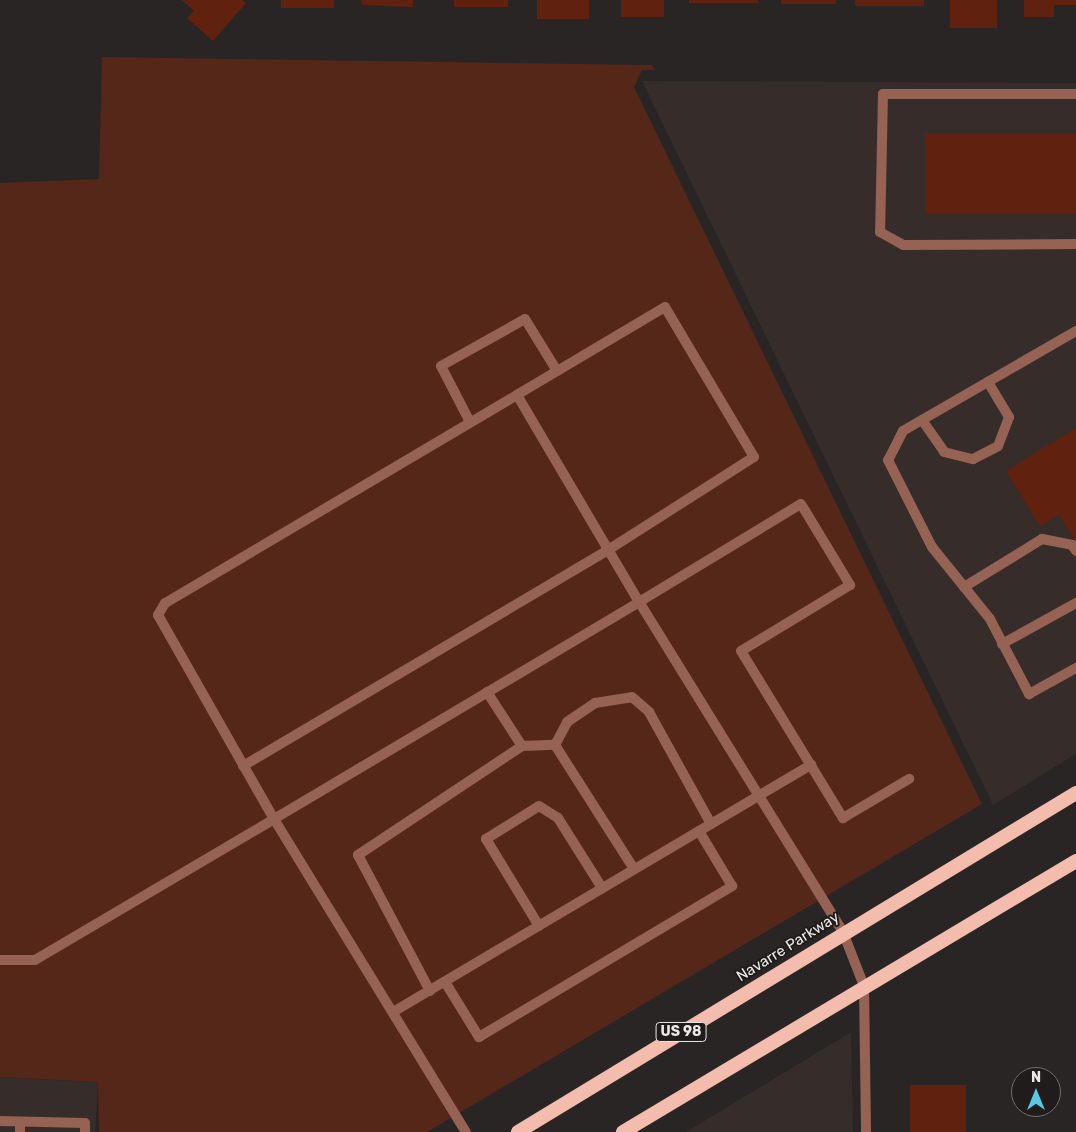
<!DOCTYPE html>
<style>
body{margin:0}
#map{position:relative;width:1076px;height:1132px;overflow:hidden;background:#282524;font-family:Rubik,sans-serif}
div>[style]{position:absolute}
.built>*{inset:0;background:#362c29;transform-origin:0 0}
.green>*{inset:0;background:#552719}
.building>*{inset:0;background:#60220e;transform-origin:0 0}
.service>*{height:10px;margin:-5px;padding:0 5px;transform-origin:5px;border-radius:5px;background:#956253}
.minor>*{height:10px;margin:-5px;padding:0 5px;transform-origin:5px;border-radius:5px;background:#956253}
.trunk>*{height:14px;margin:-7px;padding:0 7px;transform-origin:7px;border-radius:7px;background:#f3bcac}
span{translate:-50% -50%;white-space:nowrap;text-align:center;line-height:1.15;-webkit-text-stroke:4px #1f1c1b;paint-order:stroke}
.shield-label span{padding:1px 4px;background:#1f1c1b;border:1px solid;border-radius:4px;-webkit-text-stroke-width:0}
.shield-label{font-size:14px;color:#ece9e8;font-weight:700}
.street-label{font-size:15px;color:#ece9e8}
.north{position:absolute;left:1011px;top:1067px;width:50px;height:50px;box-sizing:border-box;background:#1f1c1b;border:1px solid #716e6d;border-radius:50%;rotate:0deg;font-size:14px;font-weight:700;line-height:20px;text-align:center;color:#ece9e8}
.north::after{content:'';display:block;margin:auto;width:18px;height:22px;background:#59c8e5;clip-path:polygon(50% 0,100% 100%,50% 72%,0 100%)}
</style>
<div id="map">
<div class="built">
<i style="clip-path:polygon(642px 81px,1076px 83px,1076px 754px,993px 805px)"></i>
<i style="clip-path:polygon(851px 1032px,853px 1132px,686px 1132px)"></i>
<i style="left:0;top:1077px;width:98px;height:55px;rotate:3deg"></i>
</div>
<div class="green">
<i style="clip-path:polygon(102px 57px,652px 65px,655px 70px,642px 70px,634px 87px,982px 804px,427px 1132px,99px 1132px,98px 1082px,0 1077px,0 183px,99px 179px)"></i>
</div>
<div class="building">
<i style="clip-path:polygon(182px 0,242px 0,246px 3px,213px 41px,187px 18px,194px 11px)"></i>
<i style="left:281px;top:0;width:53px;height:8px"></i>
<i style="clip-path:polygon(362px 0,413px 0,413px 7px,362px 5px)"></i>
<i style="left:454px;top:0;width:54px;height:7px"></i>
<i style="left:537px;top:0;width:52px;height:19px"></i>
<i style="left:621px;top:0;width:43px;height:17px"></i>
<i style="left:689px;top:0;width:69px;height:3px"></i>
<i style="left:781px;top:0;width:55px;height:4px"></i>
<i style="left:855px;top:0;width:69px;height:6px"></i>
<i style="left:950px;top:0;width:47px;height:28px"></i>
<i style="clip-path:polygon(1024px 0,1076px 0,1076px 5px,1054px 5px,1054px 17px,1024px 17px)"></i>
<i style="left:925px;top:133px;width:151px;height:80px"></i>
<i style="clip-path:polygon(1076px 428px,1076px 541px,1059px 514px,1040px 526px,1006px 471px)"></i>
<i style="left:910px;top:1085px;width:56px;height:47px"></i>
</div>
<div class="service">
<i style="left:1076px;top:94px;width:193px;rotate:180deg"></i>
<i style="left:883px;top:94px;width:138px;rotate:91.2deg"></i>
<i style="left:880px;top:232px;width:26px;rotate:29deg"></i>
<i style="left:903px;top:245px;width:173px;rotate:-0.3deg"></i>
<i style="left:1076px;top:331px;width:200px;rotate:150deg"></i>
<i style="left:903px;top:431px;width:33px;rotate:117deg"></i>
<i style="left:888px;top:460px;width:97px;rotate:63.2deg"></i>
<i style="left:932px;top:547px;width:92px;rotate:51.1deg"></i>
<i style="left:990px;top:619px;width:85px;rotate:62.5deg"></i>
<i style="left:1029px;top:694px;width:54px;rotate:-29deg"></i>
<i style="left:922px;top:420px;width:39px;rotate:55deg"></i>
<i style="left:944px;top:452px;width:30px;rotate:14deg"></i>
<i style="left:973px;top:459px;width:28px;rotate:-27deg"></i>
<i style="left:998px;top:446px;width:31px;rotate:-69deg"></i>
<i style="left:1009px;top:417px;width:41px;rotate:-121deg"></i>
<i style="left:470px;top:422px;width:63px;rotate:-117.4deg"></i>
<i style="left:441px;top:366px;width:96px;rotate:-29.2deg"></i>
<i style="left:525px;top:319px;width:61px;rotate:58.4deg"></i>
<i style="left:964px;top:587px;width:92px;rotate:-31.6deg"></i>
<i style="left:1042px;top:539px;width:31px;rotate:11deg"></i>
<i style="left:1072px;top:545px;width:7px;rotate:56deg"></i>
<i style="left:1002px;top:644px;width:85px;rotate:-29deg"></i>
<i style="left:487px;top:692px;width:64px;rotate:57.1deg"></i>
<i style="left:555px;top:745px;width:26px;rotate:-62deg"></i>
<i style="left:567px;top:722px;width:34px;rotate:-34deg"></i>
<i style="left:595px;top:703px;width:37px;rotate:-9deg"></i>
<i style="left:632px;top:697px;width:23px;rotate:41deg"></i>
<i style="left:649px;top:712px;width:128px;rotate:61deg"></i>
<i style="left:555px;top:745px;width:147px;rotate:57.5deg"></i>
<i style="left:243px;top:766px;width:424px;rotate:-30.6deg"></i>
<i style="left:608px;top:550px;width:173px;rotate:-32.5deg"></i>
<i style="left:754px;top:457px;width:174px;rotate:-120.7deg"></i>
<i style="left:665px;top:307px;width:172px;rotate:149.3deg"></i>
<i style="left:539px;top:926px;width:102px;rotate:-121.3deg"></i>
<i style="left:486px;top:839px;width:62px;rotate:-31.9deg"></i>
<i style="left:539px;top:806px;width:22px;rotate:32deg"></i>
<i style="left:558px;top:818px;width:83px;rotate:57.8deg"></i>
<i style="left:0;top:960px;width:35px"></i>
<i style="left:35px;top:960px;width:277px;rotate:-30.5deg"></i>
<i style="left:274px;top:819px;width:425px;rotate:-30.7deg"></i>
<i style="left:639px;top:602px;width:240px;rotate:-120.5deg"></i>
<i style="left:517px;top:395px;width:409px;rotate:149.4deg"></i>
<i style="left:165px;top:603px;width:14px;rotate:120deg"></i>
<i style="left:158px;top:615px;width:235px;rotate:60.4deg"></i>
<i style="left:274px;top:819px;width:367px;rotate:58.5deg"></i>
<i style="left:445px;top:982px;width:65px;rotate:58.3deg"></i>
<i style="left:479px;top:1037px;width:295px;rotate:-30.8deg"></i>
<i style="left:732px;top:886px;width:64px;rotate:-121deg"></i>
<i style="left:864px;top:986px;width:58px;rotate:-111.3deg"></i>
<i style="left:843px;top:932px;width:388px;rotate:-121.7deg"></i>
<i style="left:639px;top:602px;width:189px;rotate:-31.2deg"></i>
<i style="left:801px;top:504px;width:95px;rotate:58.8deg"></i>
<i style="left:850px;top:585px;width:127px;rotate:148.8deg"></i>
<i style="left:741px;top:651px;width:196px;rotate:58.6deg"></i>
<i style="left:843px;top:818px;width:77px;rotate:-30.6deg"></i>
<i style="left:430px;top:991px;width:154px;rotate:-117.9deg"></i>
<i style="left:358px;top:855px;width:197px;rotate:-33.6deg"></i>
<i style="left:522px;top:746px;width:33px;rotate:-2deg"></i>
<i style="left:393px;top:1012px;width:486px;rotate:-30.6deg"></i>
<i style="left:0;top:1121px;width:85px;rotate:1.3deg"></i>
<i style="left:85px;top:1123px;width:9px;rotate:90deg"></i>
<i style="left:20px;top:1122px;width:10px;rotate:90deg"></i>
</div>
<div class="minor">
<i style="left:864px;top:986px;width:146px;rotate:89.2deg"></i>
</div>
<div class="trunk">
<i style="left:518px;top:1132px;width:653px;rotate:-31.28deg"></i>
<i style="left:623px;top:1132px;width:528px;rotate:-30.89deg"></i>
</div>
<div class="shield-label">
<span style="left:681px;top:1032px">US 98</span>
</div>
<div class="street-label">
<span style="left:788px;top:947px;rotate:-32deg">Navarre Parkway</span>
</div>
<div class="north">N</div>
</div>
